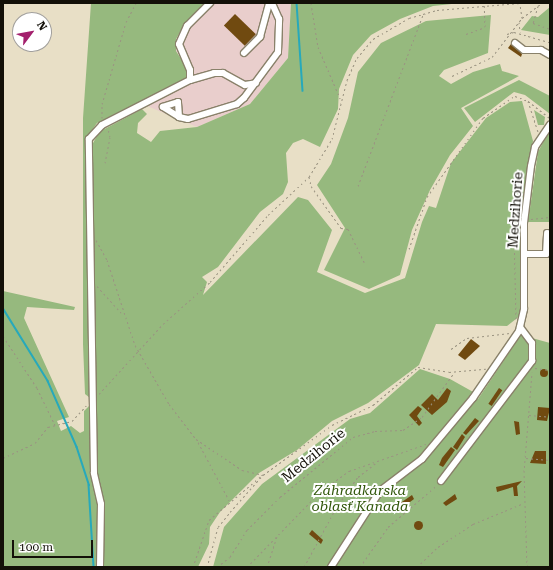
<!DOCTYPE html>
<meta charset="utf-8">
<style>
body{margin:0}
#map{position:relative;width:553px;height:570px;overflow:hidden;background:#e8dfc6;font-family:"Roboto Serif",serif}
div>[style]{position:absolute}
.industrial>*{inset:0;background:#e9cecc}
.green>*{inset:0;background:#96b97e}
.stream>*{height:1.5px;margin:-0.75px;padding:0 0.75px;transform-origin:0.75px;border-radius:0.75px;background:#27a9bb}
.building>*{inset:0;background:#704a10;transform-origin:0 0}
.round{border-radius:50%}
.path>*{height:1px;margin-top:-0.5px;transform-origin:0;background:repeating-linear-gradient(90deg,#9a9381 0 2px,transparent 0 5px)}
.roads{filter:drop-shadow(1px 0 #89816a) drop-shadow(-1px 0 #89816a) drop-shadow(0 1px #89816a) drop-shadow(0 -1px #89816a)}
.minor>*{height:6px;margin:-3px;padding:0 3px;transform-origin:3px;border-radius:3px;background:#fff}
span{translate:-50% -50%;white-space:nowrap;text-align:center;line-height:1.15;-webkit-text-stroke:4px #fff;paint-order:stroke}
.street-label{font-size:14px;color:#131008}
.park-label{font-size:14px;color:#305609;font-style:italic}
.frame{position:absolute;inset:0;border:4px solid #131008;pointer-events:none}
.north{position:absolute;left:12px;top:12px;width:40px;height:40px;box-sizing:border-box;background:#fff;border:1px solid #a19f9c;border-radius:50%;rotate:58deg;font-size:11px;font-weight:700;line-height:16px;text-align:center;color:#131008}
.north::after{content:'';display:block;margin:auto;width:14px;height:18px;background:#a3206d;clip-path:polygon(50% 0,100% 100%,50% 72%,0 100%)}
.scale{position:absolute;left:12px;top:540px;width:81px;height:18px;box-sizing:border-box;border:2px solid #131008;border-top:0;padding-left:5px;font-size:12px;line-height:14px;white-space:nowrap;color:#131008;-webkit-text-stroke:3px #fff;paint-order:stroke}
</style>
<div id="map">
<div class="industrial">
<i style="clip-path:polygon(205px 3px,291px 3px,288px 58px,250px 104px,197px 127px,140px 103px,185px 63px,176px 51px,176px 39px,184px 25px)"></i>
</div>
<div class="green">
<i style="clip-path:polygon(91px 3px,205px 3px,184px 25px,176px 39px,176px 51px,188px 70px,186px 79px,97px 123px,85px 140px,90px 398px,85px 394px,83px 344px,83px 118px)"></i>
<i style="clip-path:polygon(291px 3px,461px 3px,433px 6px,400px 19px,371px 35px,353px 55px,339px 89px,338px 109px,320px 147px,303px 139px,293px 143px,286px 153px,288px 182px,283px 194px,260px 212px,218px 267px,202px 277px,207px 282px,203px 295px,298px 197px,308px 200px,332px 230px,317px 272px,365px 293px,405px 278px,422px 222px,429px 206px,436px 208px,451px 163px,486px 118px,510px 102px,522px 101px,533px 141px,520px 221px,521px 315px,507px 326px,436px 324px,419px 365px,368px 403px,332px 421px,297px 450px,259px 473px,220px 512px,210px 527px,209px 544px,198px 567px,104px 567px,102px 502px,96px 471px,92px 145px,99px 132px,142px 109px,147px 114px,138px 123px,137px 133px,151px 142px,160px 131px,197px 127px,250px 104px,288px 58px)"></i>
<i style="clip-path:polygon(550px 7px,550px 35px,521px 30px,532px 16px,538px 17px)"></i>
<i style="clip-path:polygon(491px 15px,488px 53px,444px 70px,439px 76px,451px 84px,473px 72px,500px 64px,502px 71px,519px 76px,461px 108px,473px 126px,450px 155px,430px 190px,412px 230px,400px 275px,369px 289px,324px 270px,345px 228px,317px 185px,331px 164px,348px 118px,358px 72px,381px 43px,426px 21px)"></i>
<i style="clip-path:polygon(519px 80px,550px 96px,550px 114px,525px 95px,514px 92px,475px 122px,464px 108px)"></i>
<i style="clip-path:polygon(534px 110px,545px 117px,544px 125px,538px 125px)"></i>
<i style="clip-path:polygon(550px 129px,550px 222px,528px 222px,538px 152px)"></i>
<i style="clip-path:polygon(3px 291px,75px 307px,74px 310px,27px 307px,24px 318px,69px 417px,57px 421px,61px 431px,71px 426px,80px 433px,84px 431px,84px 411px,90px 405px,98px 503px,98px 567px,3px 567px)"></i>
<i style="clip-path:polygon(521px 335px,550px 343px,550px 567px,213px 567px,224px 527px,262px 484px,350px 419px,370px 413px,420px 369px,450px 379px,475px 393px,478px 399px)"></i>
</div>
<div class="stream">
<i style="left:297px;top:3px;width:88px;rotate:86.1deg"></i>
<i style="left:3px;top:308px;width:86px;rotate:58.3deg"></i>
<i style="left:48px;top:381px;width:72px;rotate:66.3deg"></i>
<i style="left:77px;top:447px;width:40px;rotate:72deg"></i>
<i style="left:89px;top:485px;width:82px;rotate:86.5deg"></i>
</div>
<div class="building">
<i style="left:235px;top:14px;width:29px;height:16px;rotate:44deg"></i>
<i style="clip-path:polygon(511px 44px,522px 54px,521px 57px,508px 48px)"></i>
<i style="clip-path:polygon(471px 339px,480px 346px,465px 360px,458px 355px)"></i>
<i class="round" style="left:540px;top:369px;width:8px;height:8px"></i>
<i style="clip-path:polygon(447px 388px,451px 391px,447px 402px,432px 415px,421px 405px,432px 394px,438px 400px)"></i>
<i style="left:499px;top:388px;width:4px;height:19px;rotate:34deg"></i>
<i style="clip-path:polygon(418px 406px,422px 409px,417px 416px,422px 423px,419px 426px,409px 415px)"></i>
<i style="clip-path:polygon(538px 407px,550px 408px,547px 421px,537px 420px)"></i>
<i style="clip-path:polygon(475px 418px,479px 421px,466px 435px,463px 433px)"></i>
<i style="clip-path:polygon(514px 421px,519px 422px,520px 434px,516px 435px)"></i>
<i style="clip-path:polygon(462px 434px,465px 437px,457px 450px,453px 447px)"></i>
<i style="clip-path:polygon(451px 447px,455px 450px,443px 467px,439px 465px,442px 458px)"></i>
<i style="clip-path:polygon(535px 451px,546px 451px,546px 464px,530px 463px)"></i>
<i style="clip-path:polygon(522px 481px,517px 486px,518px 496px,514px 496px,513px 487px,497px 492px,496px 487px)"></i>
<i style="clip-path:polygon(455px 494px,457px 499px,446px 506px,443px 503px)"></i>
<i style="clip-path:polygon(412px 495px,414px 499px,402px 508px,399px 504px)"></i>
<i class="round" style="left:413.5px;top:520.5px;width:9px;height:9px"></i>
<i style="clip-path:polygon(312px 530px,323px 540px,321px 544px,309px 534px)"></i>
</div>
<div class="path">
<i style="left:311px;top:3px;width:45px;rotate:81deg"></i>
<i style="left:318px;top:47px;width:56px;rotate:66.7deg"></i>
<i style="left:538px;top:6px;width:18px;rotate:106deg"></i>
<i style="left:533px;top:23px;width:18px;rotate:19deg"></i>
<i style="left:522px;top:18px;width:25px;rotate:-37deg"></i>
<i style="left:519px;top:22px;width:10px;rotate:84deg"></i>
<i style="left:466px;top:34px;width:20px;rotate:-20deg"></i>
<i style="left:485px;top:27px;width:24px;rotate:-92deg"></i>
<i style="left:507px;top:34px;width:7px;rotate:-16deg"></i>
<i style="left:514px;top:32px;width:37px;rotate:16deg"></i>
<i style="left:452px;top:76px;width:44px;rotate:-25.4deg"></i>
<i style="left:492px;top:57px;width:49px;rotate:-52.4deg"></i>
<i style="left:522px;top:18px;width:14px;rotate:-98deg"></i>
<i style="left:528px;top:101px;width:33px;rotate:72deg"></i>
<i style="left:102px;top:118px;width:14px;rotate:-90deg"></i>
<i style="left:102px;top:104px;width:85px;rotate:-73.7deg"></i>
<i style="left:126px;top:22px;width:21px;rotate:-62deg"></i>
<i style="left:105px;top:163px;width:26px;rotate:-79deg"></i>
<i style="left:110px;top:137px;width:9px;rotate:-103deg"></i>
<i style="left:309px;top:177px;width:9px;rotate:77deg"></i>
<i style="left:311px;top:186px;width:52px;rotate:54.5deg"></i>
<i style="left:341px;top:228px;width:7px;rotate:8deg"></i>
<i style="left:348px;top:229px;width:37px;rotate:64deg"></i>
<i style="left:358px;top:186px;width:183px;rotate:-69.2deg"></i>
<i style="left:531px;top:219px;width:19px;rotate:-6deg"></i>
<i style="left:96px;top:240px;width:23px;rotate:61deg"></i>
<i style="left:107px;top:260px;width:89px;rotate:71.8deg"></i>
<i style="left:135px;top:345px;width:68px;rotate:60deg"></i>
<i style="left:169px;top:404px;width:44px;rotate:52.4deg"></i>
<i style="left:196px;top:439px;width:55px;rotate:34deg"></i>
<i style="left:242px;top:470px;width:22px;rotate:13deg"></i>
<i style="left:409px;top:249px;width:55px;rotate:-70.9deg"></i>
<i style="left:427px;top:197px;width:97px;rotate:-54.7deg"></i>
<i style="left:483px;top:118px;width:39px;rotate:-35deg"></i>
<i style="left:515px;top:96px;width:14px;rotate:21deg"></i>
<i style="left:528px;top:101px;width:28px;rotate:38deg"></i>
<i style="left:97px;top:286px;width:36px;rotate:48deg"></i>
<i style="left:516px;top:319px;width:86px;rotate:-91.3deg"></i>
<i style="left:514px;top:233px;width:8px;rotate:-60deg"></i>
<i style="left:3px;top:336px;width:62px;rotate:56.8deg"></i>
<i style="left:37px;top:388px;width:41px;rotate:64.1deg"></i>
<i style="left:451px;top:349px;width:19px;rotate:-35deg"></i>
<i style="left:467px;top:338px;width:44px;rotate:-6.5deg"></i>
<i style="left:535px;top:368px;width:15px;rotate:8deg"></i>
<i style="left:99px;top:394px;width:95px;rotate:-47.6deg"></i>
<i style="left:163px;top:324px;width:63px;rotate:-41.8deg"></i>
<i style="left:210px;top:282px;width:89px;rotate:-49.1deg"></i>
<i style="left:268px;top:215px;width:56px;rotate:-42.8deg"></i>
<i style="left:309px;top:177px;width:44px;rotate:-58.8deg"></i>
<i style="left:332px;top:139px;width:61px;rotate:-75.7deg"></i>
<i style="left:347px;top:80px;width:24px;rotate:-66deg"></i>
<i style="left:357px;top:58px;width:25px;rotate:-50deg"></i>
<i style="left:373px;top:39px;width:42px;rotate:-30.3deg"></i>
<i style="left:409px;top:18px;width:29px;rotate:-16deg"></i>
<i style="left:437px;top:10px;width:84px;rotate:-4.8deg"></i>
<i style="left:529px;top:415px;width:21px;rotate:5deg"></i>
<i style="left:198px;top:442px;width:66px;rotate:61.9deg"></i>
<i style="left:3px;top:458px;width:35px;rotate:-25deg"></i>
<i style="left:35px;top:443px;width:21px;rotate:-51deg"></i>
<i style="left:48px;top:427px;width:25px;rotate:-14deg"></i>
<i style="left:72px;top:421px;width:21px;rotate:-47deg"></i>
<i style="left:526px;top:458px;width:24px;rotate:5deg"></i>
<i style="left:193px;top:567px;width:50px;rotate:-71.2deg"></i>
<i style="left:209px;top:520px;width:68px;rotate:-40.2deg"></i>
<i style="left:207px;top:567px;width:41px;rotate:-74.6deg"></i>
<i style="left:218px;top:527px;width:19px;rotate:-51deg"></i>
<i style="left:230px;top:512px;width:50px;rotate:-48.3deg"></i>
<i style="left:263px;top:475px;width:85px;rotate:-35.9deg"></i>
<i style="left:332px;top:425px;width:46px;rotate:-26deg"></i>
<i style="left:373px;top:405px;width:59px;rotate:-40.2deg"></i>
<i style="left:418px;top:367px;width:31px;rotate:9deg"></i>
<i style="left:449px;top:372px;width:37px;rotate:-5deg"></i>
<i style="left:217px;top:567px;width:16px;rotate:-38deg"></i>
<i style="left:230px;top:557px;width:32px;rotate:-58deg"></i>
<i style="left:247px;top:530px;width:47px;rotate:-45deg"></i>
<i style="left:280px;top:497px;width:94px;rotate:-39.4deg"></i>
<i style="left:353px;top:437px;width:23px;rotate:-15deg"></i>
<i style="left:375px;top:431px;width:28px;rotate:-2deg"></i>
<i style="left:403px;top:430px;width:23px;rotate:-34deg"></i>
<i style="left:422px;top:417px;width:54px;rotate:-54deg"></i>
<i style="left:247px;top:567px;width:105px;rotate:-45.8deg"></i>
<i style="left:320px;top:492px;width:36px;rotate:-36deg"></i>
<i style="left:349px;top:471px;width:82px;rotate:-19.3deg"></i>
<i style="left:267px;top:567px;width:32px;rotate:-72deg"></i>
<i style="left:304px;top:567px;width:67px;rotate:-61.5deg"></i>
<i style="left:336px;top:508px;width:38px;rotate:-55deg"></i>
<i style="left:358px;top:477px;width:24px;rotate:-38deg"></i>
<i style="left:360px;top:567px;width:49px;rotate:-55deg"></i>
<i style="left:388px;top:527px;width:63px;rotate:-40.5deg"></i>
<i style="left:417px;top:567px;width:29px;rotate:-44deg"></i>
<i style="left:438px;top:547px;width:42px;rotate:-33.3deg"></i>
<i style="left:473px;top:524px;width:55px;rotate:-22.4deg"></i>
<i style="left:527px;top:567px;width:95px;rotate:-91.8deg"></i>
<i style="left:524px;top:472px;width:100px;rotate:-85.4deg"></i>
</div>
<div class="roads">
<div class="minor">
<i style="left:515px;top:43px;width:11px;rotate:38deg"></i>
<i style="left:524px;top:50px;width:17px"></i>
<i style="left:541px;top:50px;width:10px;rotate:29deg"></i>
<i style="left:244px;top:53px;width:23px;rotate:-45deg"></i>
<i style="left:260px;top:37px;width:35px;rotate:-75deg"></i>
<i style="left:190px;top:80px;width:10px;rotate:-90deg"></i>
<i style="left:190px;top:70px;width:28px;rotate:-113deg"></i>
<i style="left:179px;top:44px;width:20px;rotate:-66deg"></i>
<i style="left:187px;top:26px;width:33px;rotate:-45deg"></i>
<i style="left:179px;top:117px;width:15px;rotate:-94deg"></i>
<i style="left:178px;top:102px;width:16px;rotate:162deg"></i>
<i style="left:163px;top:107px;width:19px;rotate:32deg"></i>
<i style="left:179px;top:117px;width:9px;rotate:13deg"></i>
<i style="left:188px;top:119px;width:51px;rotate:-17deg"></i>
<i style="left:237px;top:104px;width:9px;rotate:-41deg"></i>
<i style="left:244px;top:98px;width:57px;rotate:-53.5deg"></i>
<i style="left:278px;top:52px;width:33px;rotate:-88deg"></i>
<i style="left:279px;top:19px;width:17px;rotate:-114deg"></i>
<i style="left:524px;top:254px;width:22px"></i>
<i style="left:546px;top:254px;width:21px;rotate:-87deg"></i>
<i style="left:441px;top:481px;width:151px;rotate:-52.8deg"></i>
<i style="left:532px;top:361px;width:18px;rotate:-90deg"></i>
<i style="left:532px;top:343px;width:20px;rotate:-127deg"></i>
<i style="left:100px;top:567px;width:63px;rotate:-89.1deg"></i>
<i style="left:101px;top:504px;width:32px;rotate:-103deg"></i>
<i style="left:94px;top:473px;width:334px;rotate:-90.9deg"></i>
<i style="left:89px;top:139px;width:19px;rotate:-47deg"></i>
<i style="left:102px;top:125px;width:99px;rotate:-27.1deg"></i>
<i style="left:190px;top:80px;width:25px;rotate:-16deg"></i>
<i style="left:214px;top:73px;width:9px"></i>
<i style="left:223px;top:73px;width:25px;rotate:29deg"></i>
<i style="left:245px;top:85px;width:11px;rotate:-10deg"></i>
<i style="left:331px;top:567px;width:90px;rotate:-57.2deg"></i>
<i style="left:380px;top:491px;width:53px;rotate:-37.3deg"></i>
<i style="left:422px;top:459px;width:80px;rotate:-50.1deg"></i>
<i style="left:473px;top:398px;width:81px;rotate:-55.5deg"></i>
<i style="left:519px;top:331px;width:23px;rotate:-77deg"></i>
<i style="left:524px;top:309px;width:86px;rotate:-90deg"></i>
<i style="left:524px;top:223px;width:57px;rotate:-83deg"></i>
<i style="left:531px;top:166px;width:19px;rotate:-78deg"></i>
<i style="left:535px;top:147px;width:27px;rotate:-56deg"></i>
</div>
</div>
<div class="street-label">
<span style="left:515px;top:210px;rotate:-86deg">Medzihorie</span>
<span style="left:313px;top:455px;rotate:-39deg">Medzihorie</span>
</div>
<div class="park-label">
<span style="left:360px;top:498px">Záhradkárska<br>oblasť Kanada</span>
</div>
<div class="frame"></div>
<div class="north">N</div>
<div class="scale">100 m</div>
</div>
